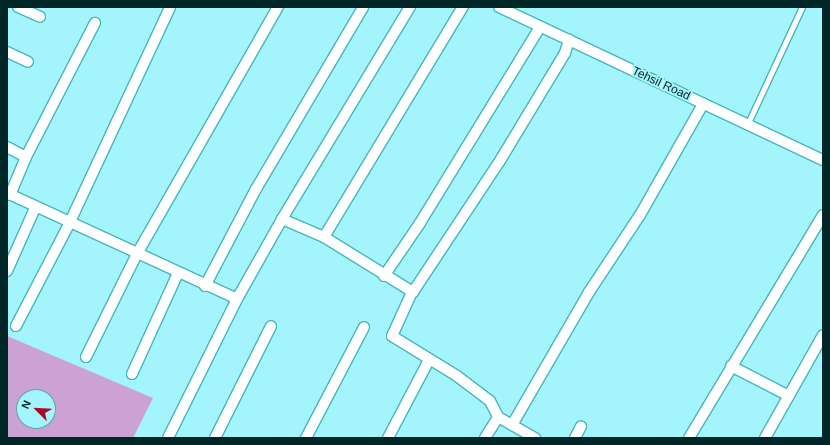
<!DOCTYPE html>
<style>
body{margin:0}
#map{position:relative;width:830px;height:445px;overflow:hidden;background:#a3f5fb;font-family:Arial,sans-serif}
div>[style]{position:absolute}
.green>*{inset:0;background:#cca1d3}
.roads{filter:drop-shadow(1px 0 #47b6be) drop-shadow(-1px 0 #47b6be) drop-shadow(0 1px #47b6be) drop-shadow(0 -1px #47b6be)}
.lane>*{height:5px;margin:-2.5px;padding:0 2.5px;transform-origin:2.5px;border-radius:2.5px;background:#fff}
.street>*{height:10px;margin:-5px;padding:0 5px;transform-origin:5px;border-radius:5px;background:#fff}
span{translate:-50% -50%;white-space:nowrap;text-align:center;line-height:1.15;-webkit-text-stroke:4px #a3f5fb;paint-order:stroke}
.street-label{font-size:12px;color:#022729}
.frame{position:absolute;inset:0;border:8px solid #022729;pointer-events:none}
.north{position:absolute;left:16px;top:389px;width:40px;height:40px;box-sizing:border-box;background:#a3f5fb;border:1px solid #63a3a7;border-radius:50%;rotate:294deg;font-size:11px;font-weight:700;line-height:16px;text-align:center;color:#022729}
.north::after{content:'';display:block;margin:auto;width:14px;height:18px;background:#a60c26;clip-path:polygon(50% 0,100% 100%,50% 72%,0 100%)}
</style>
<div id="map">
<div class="green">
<i style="clip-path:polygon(evenodd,7px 336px,153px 398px,133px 438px,7px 438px,7px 336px,24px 397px,48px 397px,48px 421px,24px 421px,24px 397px)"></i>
</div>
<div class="roads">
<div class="lane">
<i style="left:747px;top:125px;width:130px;rotate:-65deg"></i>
</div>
<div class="street">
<i style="left:18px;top:7px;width:24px;rotate:24deg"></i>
<i style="left:499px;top:7px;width:358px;rotate:25.3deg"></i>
<i style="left:7px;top:52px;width:23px;rotate:25deg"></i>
<i style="left:7px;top:147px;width:21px;rotate:28deg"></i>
<i style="left:7px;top:193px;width:253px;rotate:24.7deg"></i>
<i style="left:10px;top:195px;width:41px;rotate:-67.2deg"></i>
<i style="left:26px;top:157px;width:151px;rotate:-62.8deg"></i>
<i style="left:282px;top:219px;width:46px;rotate:23.2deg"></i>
<i style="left:324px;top:237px;width:105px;rotate:31.7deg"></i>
<i style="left:413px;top:292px;width:159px;rotate:-56.5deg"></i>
<i style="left:501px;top:159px;width:124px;rotate:-58.9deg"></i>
<i style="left:565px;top:53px;width:14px;rotate:-73deg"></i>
<i style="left:324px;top:237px;width:269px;rotate:-58.9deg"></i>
<i style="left:7px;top:271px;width:69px;rotate:-66deg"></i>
<i style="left:384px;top:276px;width:64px;rotate:-55.8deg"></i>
<i style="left:420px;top:223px;width:230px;rotate:-58.5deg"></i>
<i style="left:205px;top:286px;width:110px;rotate:-62.3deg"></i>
<i style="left:256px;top:189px;width:211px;rotate:-59.5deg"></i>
<i style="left:412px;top:292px;width:48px;rotate:114.4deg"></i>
<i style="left:392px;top:336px;width:76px;rotate:31.6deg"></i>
<i style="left:457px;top:376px;width:41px;rotate:37.1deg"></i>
<i style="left:490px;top:401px;width:18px;rotate:63deg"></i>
<i style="left:498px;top:417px;width:43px;rotate:29.6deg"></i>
<i style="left:16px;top:326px;width:115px;rotate:-62.5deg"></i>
<i style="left:69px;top:224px;width:239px;rotate:-65deg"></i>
<i style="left:86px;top:357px;width:115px;rotate:-63.7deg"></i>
<i style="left:137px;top:254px;width:284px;rotate:-60.3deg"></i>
<i style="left:731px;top:366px;width:65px;rotate:27.3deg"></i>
<i style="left:132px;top:374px;width:111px;rotate:-65.5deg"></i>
<i style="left:512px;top:425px;width:154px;rotate:-59.9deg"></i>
<i style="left:589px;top:292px;width:92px;rotate:-56.5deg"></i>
<i style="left:640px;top:215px;width:128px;rotate:-60.4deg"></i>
<i style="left:168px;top:438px;width:155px;rotate:-63.6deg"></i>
<i style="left:237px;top:299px;width:92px;rotate:-60.6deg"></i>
<i style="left:282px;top:219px;width:248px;rotate:-58.9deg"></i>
<i style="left:215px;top:438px;width:125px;rotate:-63.4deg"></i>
<i style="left:306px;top:438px;width:125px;rotate:-62.4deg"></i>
<i style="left:388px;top:438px;width:88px;rotate:-62.3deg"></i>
<i style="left:485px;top:438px;width:25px;rotate:-58deg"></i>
<i style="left:575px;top:438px;width:13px;rotate:-63deg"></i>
<i style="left:689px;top:438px;width:260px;rotate:-59deg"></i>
<i style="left:765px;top:438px;width:118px;rotate:-60.6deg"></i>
</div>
</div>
<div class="street-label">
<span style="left:661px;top:84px;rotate:25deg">Tehsil Road</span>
</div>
<div class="frame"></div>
<div class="north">N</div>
</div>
